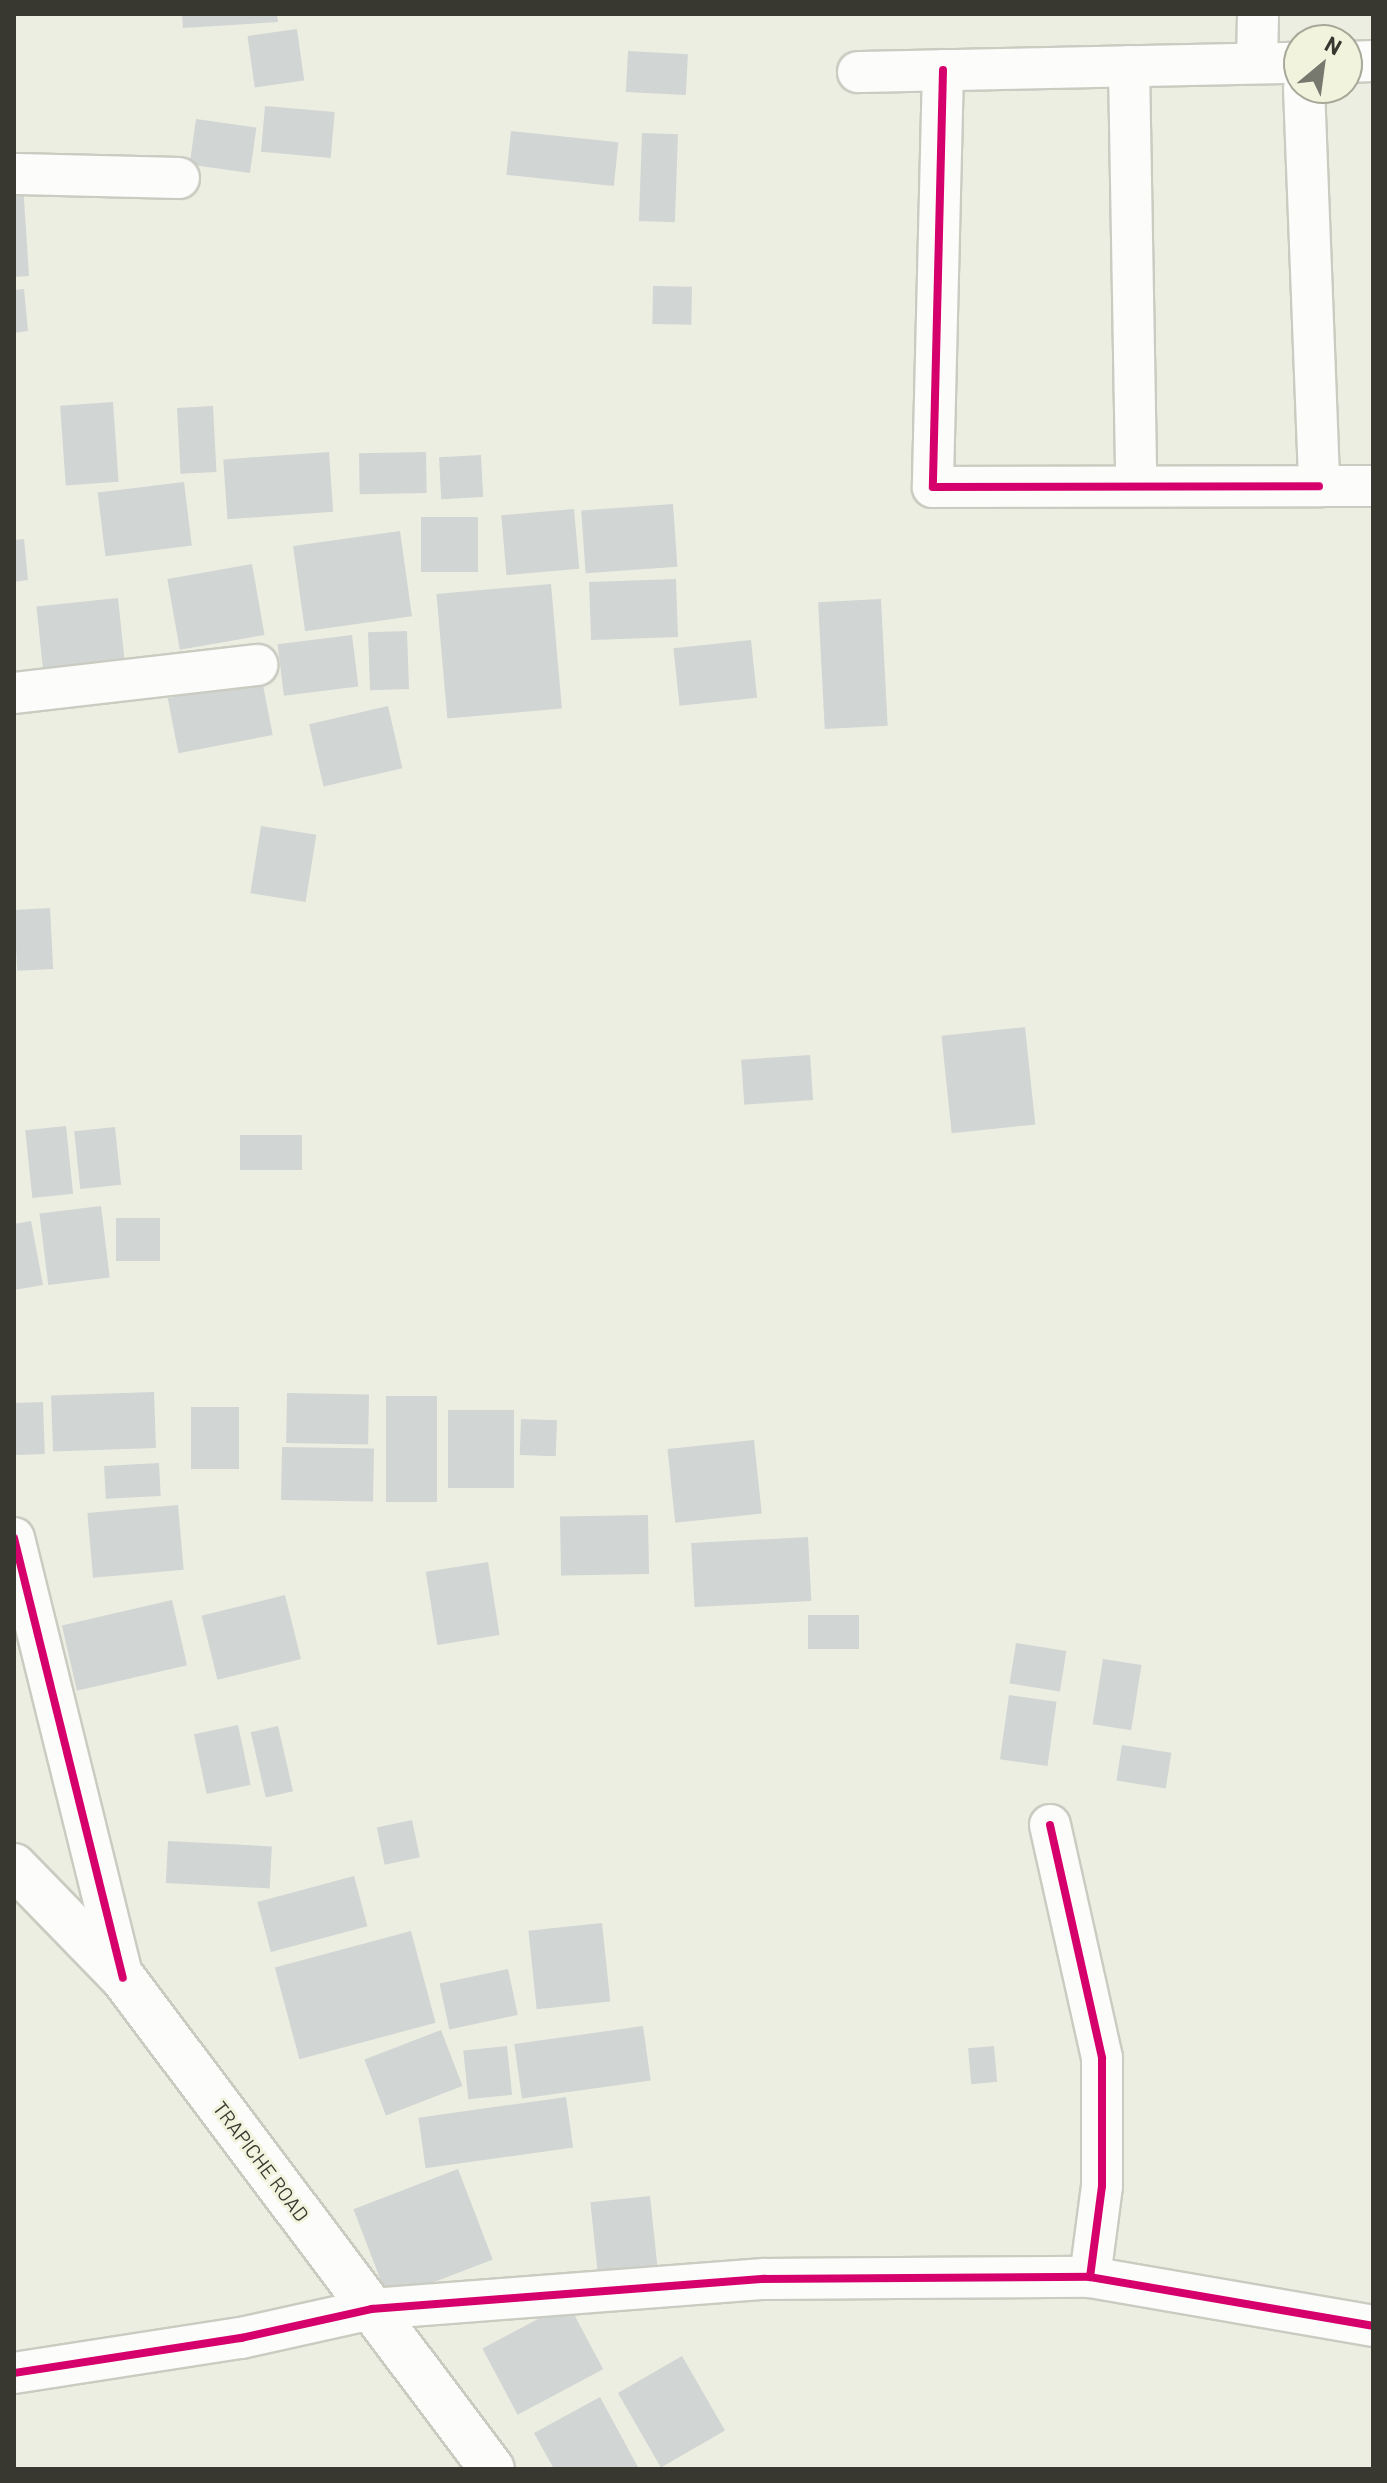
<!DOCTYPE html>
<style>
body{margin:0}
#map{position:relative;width:1387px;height:2483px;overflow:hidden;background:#edeee2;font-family:Barlow,sans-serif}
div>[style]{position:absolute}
.building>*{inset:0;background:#d1d5d3;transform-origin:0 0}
.roads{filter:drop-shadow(2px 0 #cacbc1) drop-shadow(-2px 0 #cacbc1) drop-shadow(0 2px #cacbc1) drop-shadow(0 -2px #cacbc1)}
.minor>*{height:40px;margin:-20px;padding:0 20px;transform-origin:20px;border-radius:20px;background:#fcfcfb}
.tertiary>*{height:44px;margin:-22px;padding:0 22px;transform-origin:22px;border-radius:22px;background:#fcfcfb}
.cycleway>*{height:8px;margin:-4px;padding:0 4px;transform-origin:4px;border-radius:4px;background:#d6006c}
span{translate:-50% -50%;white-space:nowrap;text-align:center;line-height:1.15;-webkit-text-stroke:6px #f1f3dd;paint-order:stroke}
.street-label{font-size:20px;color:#383830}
.frame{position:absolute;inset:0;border:16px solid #383830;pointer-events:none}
.north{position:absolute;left:1283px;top:24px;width:80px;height:80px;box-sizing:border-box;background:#f1f3dd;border:2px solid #a7a898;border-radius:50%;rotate:29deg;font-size:22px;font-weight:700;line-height:32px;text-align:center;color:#383830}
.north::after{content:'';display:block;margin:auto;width:28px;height:36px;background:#77786e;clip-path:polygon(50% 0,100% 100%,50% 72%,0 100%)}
</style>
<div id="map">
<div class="building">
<i style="clip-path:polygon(182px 14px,277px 14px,278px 22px,183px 28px)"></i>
<i style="left:297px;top:29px;width:52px;height:50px;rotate:82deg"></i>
<i style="left:628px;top:51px;width:60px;height:41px;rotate:3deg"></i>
<i style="left:265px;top:106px;width:70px;height:46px;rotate:5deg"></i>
<i style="left:196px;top:119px;width:61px;height:46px;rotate:8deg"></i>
<i style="left:511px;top:131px;width:108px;height:44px;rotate:6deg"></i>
<i style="left:642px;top:133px;width:36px;height:88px;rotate:2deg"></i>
<i style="clip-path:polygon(23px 184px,29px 276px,14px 277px,14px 185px)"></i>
<i style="left:653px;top:286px;width:39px;height:38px;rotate:1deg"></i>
<i style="clip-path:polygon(24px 289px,28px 331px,14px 333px,14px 290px)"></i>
<i style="left:113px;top:402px;width:80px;height:53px;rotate:86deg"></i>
<i style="left:213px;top:406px;width:66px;height:36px;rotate:87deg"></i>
<i style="left:329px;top:452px;width:60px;height:106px;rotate:86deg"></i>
<i style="left:426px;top:452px;width:41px;height:67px;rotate:89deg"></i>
<i style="left:481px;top:455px;width:42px;height:42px;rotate:87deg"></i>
<i style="left:184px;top:482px;width:64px;height:87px;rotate:83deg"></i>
<i style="left:673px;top:504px;width:63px;height:92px;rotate:86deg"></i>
<i style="left:574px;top:509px;width:60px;height:73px;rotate:85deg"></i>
<i style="left:421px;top:517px;width:57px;height:55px"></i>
<i style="left:400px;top:531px;width:86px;height:108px;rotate:82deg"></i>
<i style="clip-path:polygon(24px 539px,28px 580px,14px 582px,14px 540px)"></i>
<i style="left:252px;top:564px;width:72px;height:86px;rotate:80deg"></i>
<i style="left:676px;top:579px;width:58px;height:87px;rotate:88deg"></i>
<i style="left:551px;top:584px;width:125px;height:115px;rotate:85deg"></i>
<i style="left:118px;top:598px;width:71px;height:82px;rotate:84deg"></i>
<i style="left:881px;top:599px;width:127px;height:63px;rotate:87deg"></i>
<i style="left:407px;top:631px;width:58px;height:39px;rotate:88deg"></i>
<i style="left:352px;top:635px;width:52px;height:75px;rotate:83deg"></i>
<i style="left:751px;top:640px;width:58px;height:78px;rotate:84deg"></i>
<i style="left:262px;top:680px;width:56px;height:96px;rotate:79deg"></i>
<i style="left:388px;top:706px;width:64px;height:81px;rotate:77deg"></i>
<i style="left:261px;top:826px;width:56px;height:68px;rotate:9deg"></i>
<i style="left:50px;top:908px;width:61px;height:36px;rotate:87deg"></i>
<i style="left:1025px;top:1027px;width:98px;height:84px;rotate:84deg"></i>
<i style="left:810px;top:1055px;width:45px;height:69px;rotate:86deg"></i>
<i style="left:66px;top:1126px;width:68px;height:41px;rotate:84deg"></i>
<i style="left:115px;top:1127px;width:58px;height:41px;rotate:84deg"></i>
<i style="left:240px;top:1135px;width:62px;height:35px"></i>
<i style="left:101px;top:1206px;width:72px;height:62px;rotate:83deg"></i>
<i style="left:116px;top:1218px;width:44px;height:43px"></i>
<i style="clip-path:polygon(31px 1221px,43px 1285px,14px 1290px,14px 1224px)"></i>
<i style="left:154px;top:1392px;width:56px;height:103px;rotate:88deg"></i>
<i style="left:287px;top:1393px;width:82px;height:50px;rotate:1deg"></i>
<i style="left:386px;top:1396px;width:51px;height:106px"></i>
<i style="left:43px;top:1402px;width:52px;height:29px;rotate:88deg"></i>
<i style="left:191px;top:1407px;width:48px;height:62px"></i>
<i style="left:448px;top:1410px;width:66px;height:78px"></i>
<i style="left:521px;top:1419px;width:36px;height:36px;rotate:2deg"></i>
<i style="left:754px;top:1440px;width:74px;height:87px;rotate:84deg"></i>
<i style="left:282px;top:1447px;width:92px;height:53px;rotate:1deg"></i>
<i style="left:159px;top:1463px;width:33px;height:55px;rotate:87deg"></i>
<i style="left:178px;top:1505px;width:65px;height:91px;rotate:85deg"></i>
<i style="left:648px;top:1515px;width:59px;height:88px;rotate:89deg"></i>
<i style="left:808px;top:1537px;width:64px;height:117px;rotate:87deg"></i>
<i style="left:488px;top:1562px;width:74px;height:63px;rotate:81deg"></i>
<i style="left:285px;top:1595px;width:66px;height:86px;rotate:76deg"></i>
<i style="left:172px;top:1600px;width:67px;height:113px;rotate:77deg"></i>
<i style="left:808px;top:1615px;width:51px;height:34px"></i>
<i style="left:1016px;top:1643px;width:51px;height:41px;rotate:9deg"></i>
<i style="left:1103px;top:1659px;width:39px;height:66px;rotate:9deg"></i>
<i style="left:1009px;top:1695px;width:48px;height:65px;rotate:8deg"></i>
<i style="left:238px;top:1725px;width:61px;height:45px;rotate:78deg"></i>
<i style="left:278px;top:1726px;width:67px;height:28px;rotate:77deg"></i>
<i style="left:1122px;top:1745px;width:50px;height:36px;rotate:9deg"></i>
<i style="left:412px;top:1820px;width:38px;height:36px;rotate:78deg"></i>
<i style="left:168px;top:1841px;width:104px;height:42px;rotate:3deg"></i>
<i style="left:354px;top:1876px;width:52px;height:100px;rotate:75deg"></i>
<i style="left:602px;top:1923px;width:79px;height:74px;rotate:84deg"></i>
<i style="left:411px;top:1931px;width:95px;height:141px;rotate:75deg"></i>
<i style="left:508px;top:1969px;width:47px;height:70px;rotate:78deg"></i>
<i style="left:643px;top:2026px;width:55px;height:130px;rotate:82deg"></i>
<i style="left:441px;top:2030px;width:60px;height:82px;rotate:69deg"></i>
<i style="left:507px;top:2046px;width:49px;height:44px;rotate:84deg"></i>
<i style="left:994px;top:2046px;width:36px;height:26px;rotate:85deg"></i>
<i style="left:566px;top:2097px;width:51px;height:149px;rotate:82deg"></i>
<i style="left:458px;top:2169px;width:97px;height:112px;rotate:69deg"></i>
<i style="left:650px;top:2196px;width:83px;height:60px;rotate:84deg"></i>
<i style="left:568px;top:2303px;width:75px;height:97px;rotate:62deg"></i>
<i style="left:682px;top:2356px;width:86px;height:74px;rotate:60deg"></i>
<i style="clip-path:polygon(600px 2397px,639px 2469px,554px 2469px,534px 2433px)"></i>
</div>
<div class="roads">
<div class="minor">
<i style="left:1347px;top:62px;width:26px;rotate:-2deg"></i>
<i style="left:1257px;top:63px;width:49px;rotate:-88.8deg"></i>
<i style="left:1129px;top:66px;width:420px;rotate:89deg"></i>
<i style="left:943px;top:70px;width:417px;rotate:91.4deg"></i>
<i style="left:933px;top:487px;width:386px;rotate:-0.1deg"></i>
<i style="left:858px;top:72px;width:441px;rotate:-1.2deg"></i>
<i style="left:1304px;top:88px;width:398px;rotate:87.8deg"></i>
<i style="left:1319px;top:486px;width:54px"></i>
<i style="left:14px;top:174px;width:165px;rotate:1.4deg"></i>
<i style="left:14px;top:693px;width:245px;rotate:-6.6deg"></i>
<i style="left:14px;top:1538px;width:453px;rotate:76.1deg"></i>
<i style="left:1050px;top:1825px;width:239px;rotate:77.4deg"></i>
<i style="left:1102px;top:2058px;width:128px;rotate:90deg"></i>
<i style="left:1102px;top:2186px;width:92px;rotate:97.5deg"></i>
<i style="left:14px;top:2373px;width:230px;rotate:-8.8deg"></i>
<i style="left:241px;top:2338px;width:134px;rotate:-12.5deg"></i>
<i style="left:372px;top:2309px;width:393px;rotate:-4.4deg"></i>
<i style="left:764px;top:2279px;width:326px;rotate:-0.4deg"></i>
<i style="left:1090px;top:2277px;width:287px;rotate:9.8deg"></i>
</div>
<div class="tertiary">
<i style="left:14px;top:1866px;width:156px;rotate:45.8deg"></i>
<i style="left:123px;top:1978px;width:614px;rotate:53.07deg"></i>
</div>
</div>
<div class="cycleway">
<i style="left:943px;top:70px;width:417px;rotate:91.4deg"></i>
<i style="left:933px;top:487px;width:386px;rotate:-0.1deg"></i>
<i style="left:14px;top:1538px;width:453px;rotate:76.1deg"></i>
<i style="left:1050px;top:1825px;width:239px;rotate:77.4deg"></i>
<i style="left:1102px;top:2058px;width:128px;rotate:90deg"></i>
<i style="left:1102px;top:2186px;width:92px;rotate:97.5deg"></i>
<i style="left:14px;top:2373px;width:230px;rotate:-8.8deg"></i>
<i style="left:241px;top:2338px;width:134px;rotate:-12.5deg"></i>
<i style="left:372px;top:2309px;width:393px;rotate:-4.4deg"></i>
<i style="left:764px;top:2279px;width:326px;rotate:-0.4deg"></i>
<i style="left:1090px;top:2277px;width:287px;rotate:9.8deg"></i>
</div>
<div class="street-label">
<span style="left:261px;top:2161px;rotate:53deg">TRAPICHE ROAD</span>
</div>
<div class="frame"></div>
<div class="north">N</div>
</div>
